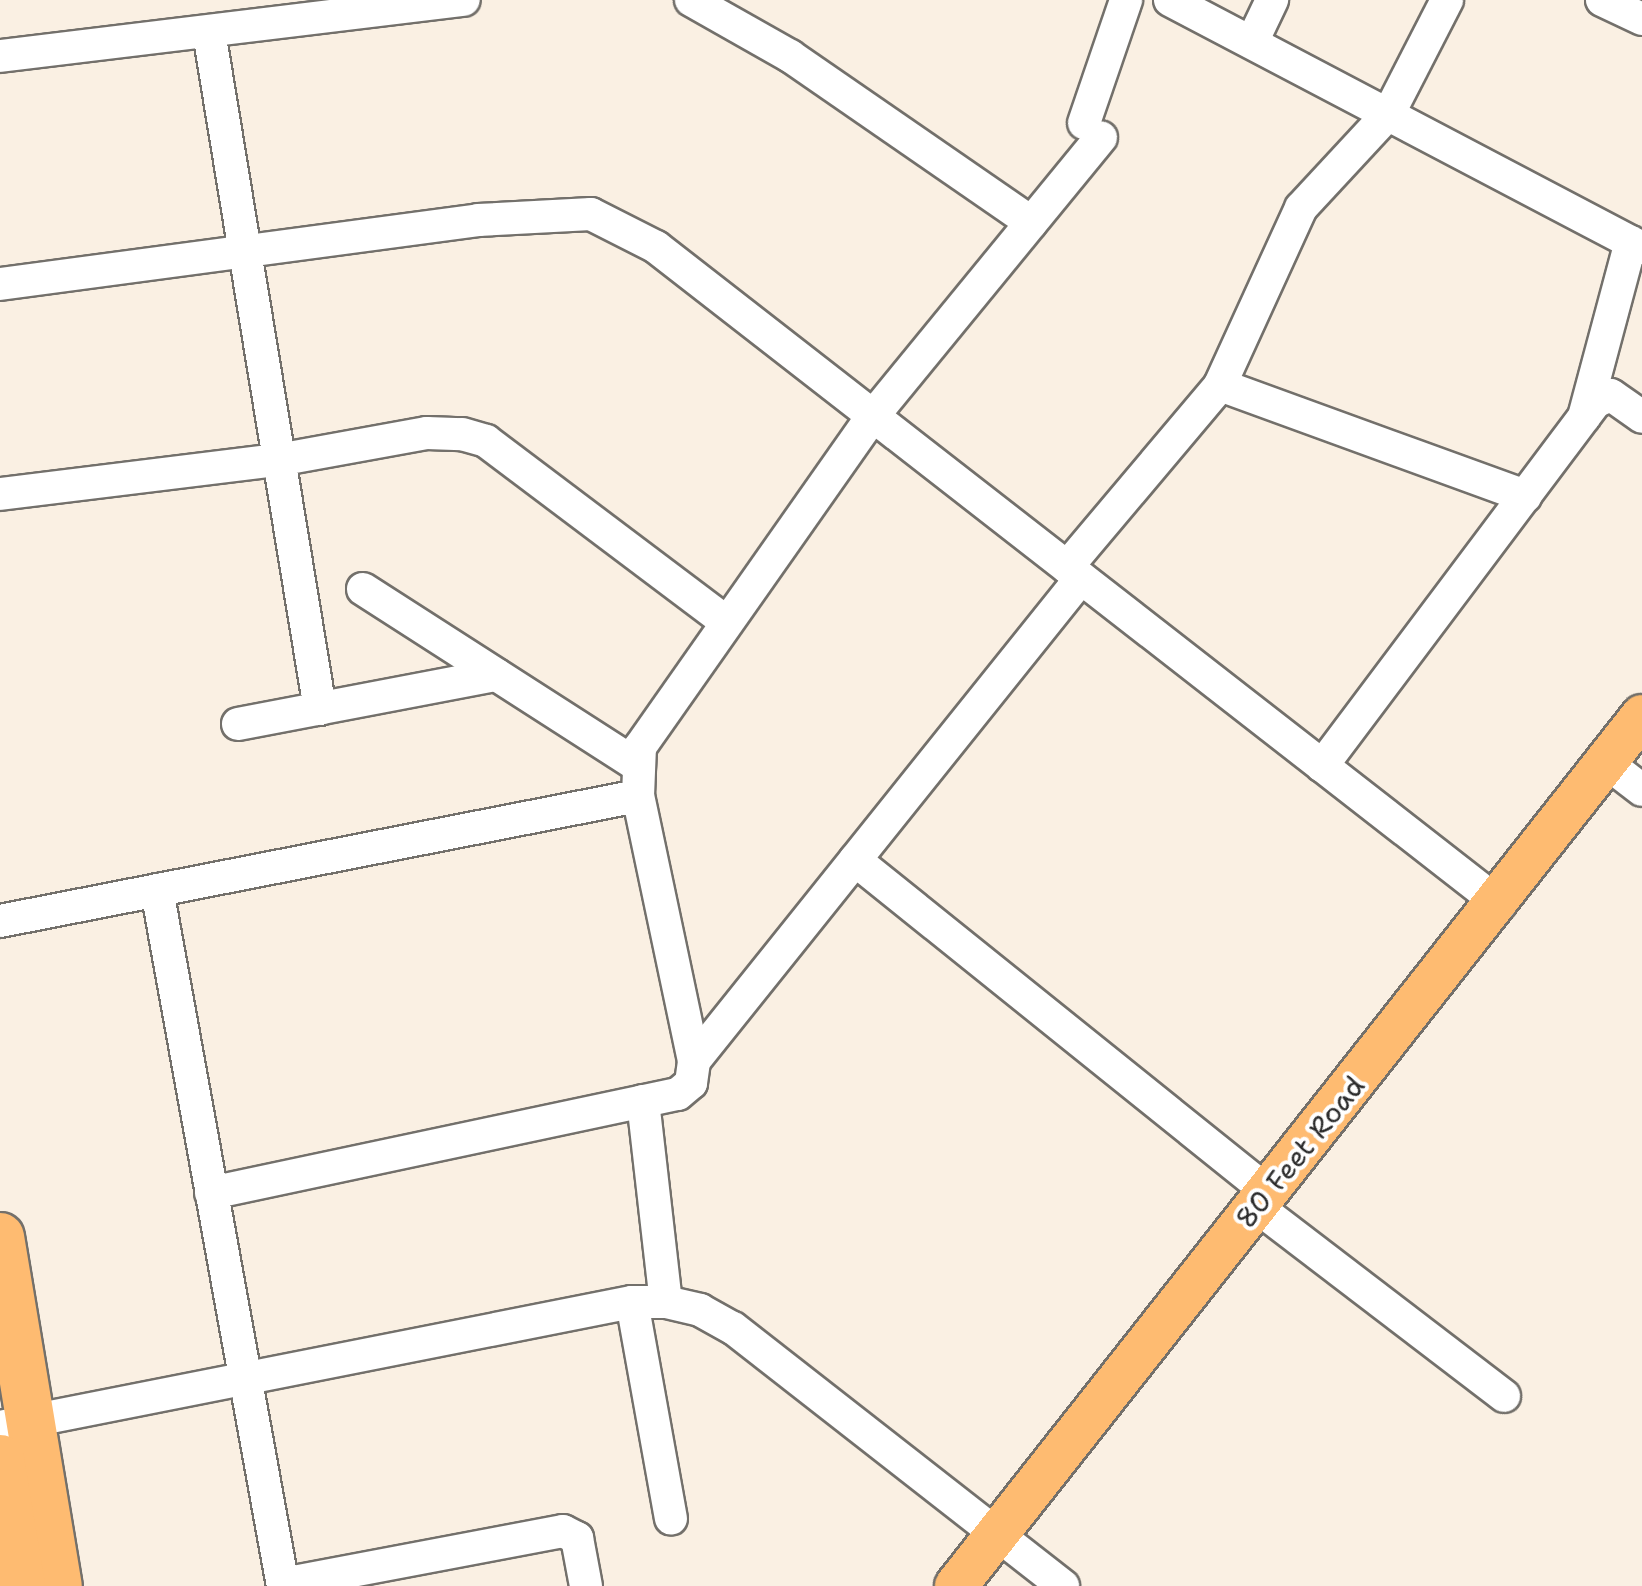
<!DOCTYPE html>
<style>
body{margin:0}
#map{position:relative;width:1642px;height:1586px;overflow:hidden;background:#faf0e3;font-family:"Shantell Sans",sans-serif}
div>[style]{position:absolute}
.roads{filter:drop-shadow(2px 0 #73706b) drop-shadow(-2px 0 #73706b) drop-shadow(0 2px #73706b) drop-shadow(0 -2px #73706b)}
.minor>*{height:32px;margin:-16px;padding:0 16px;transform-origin:16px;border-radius:16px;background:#fff}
.major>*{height:42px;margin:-21px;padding:0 21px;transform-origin:21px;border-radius:21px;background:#febb71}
.highway>*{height:48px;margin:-24px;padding:0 24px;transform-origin:24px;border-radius:24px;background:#febb71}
span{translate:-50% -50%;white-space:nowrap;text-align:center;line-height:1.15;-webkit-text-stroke:8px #fff;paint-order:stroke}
.street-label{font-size:28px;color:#2b2b2b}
</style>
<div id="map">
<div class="roads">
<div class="minor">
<i style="left:691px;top:0;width:114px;rotate:29.5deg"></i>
<i style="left:790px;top:56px;width:293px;rotate:34.6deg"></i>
<i style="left:1170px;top:0;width:533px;rotate:27.72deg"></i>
<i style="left:1602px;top:0;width:44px;rotate:25.4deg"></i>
<i style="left:209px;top:32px;width:686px;rotate:80.69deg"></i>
<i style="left:1252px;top:42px;width:47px;rotate:-64.5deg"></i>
<i style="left:0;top:56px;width:467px;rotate:-6.9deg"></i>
<i style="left:1084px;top:123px;width:130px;rotate:-71.1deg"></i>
<i style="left:0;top:284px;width:482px;rotate:-7.6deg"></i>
<i style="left:478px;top:220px;width:113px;rotate:-3deg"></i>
<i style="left:591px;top:214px;width:73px;rotate:26.9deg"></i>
<i style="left:656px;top:247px;width:1070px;rotate:37.9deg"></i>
<i style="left:1220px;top:385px;width:325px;rotate:20deg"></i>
<i style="left:1584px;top:417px;width:181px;rotate:-75deg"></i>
<i style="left:0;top:494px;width:280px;rotate:-7deg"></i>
<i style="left:278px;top:460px;width:151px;rotate:-10.3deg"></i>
<i style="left:427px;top:433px;width:35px;rotate:2deg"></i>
<i style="left:462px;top:434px;width:25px;rotate:16deg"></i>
<i style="left:486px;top:441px;width:299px;rotate:37deg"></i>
<i style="left:1067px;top:567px;width:238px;rotate:-49.9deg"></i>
<i style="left:1220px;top:385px;width:195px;rotate:-65.4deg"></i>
<i style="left:1301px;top:208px;width:129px;rotate:-47.2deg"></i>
<i style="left:1389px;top:113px;width:127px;rotate:-62.8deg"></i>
<i style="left:363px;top:589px;width:328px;rotate:32.7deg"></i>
<i style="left:238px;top:724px;width:263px;rotate:-10.8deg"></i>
<i style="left:1607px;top:763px;width:44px;rotate:37.6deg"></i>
<i style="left:1322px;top:766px;width:455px;rotate:-53.1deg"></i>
<i style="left:1595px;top:402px;width:17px;rotate:-24deg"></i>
<i style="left:1611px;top:395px;width:38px;rotate:35deg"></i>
<i style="left:855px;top:860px;width:530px;rotate:38.79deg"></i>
<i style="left:157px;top:890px;width:707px;rotate:79.74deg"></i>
<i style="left:0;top:921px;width:650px;rotate:-11.09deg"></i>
<i style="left:694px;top:1061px;width:619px;rotate:-51.3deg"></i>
<i style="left:643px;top:1101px;width:202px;rotate:83.5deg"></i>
<i style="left:211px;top:1193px;width:477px;rotate:-12deg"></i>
<i style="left:678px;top:1094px;width:17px;rotate:-40deg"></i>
<i style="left:691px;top:1083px;width:22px;rotate:-82deg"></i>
<i style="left:694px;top:1061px;width:271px;rotate:-101.9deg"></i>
<i style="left:638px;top:796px;width:49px;rotate:-87.7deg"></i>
<i style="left:640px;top:747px;width:405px;rotate:-54.9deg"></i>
<i style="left:873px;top:416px;width:360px;rotate:-50.7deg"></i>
<i style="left:1257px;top:1207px;width:311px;rotate:37.4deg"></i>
<i style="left:632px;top:1302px;width:220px;rotate:79.8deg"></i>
<i style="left:0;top:1427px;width:644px;rotate:-11.19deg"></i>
<i style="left:632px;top:1302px;width:34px"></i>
<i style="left:666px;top:1302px;width:35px;rotate:13deg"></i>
<i style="left:700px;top:1310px;width:38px;rotate:29deg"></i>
<i style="left:733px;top:1328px;width:419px;rotate:38deg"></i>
<i style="left:283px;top:1584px;width:285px;rotate:-10.7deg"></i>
<i style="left:563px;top:1531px;width:16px;rotate:27deg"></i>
<i style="left:577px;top:1538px;width:49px;rotate:79.4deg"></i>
</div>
<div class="major">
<i style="left:956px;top:1586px;width:1108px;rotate:-51.74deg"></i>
</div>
<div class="highway">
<i style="left:0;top:1237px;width:354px;rotate:80.6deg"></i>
<i style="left:0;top:1459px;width:129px;rotate:80.6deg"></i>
</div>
</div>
<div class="street-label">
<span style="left:1300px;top:1152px;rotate:-51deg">80 Feet Road</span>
</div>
</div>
